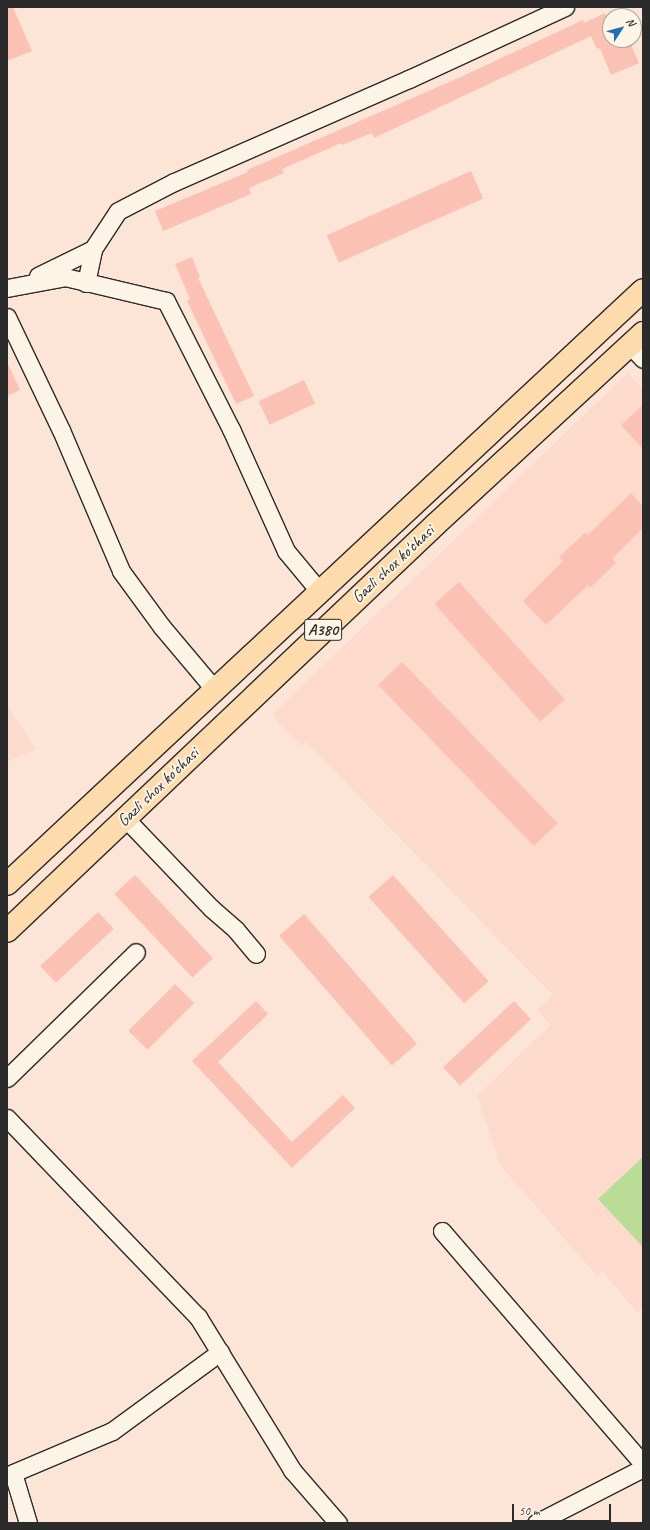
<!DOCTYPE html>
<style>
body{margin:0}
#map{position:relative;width:650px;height:1530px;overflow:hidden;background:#fce5d6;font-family:Caveat,sans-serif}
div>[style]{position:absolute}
.built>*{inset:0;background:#fcdacc}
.green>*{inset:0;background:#b9dc96}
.building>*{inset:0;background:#fbc1b4;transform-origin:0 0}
.roads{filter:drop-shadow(1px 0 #2b2b2b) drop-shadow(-1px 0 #2b2b2b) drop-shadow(0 1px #2b2b2b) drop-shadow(0 -1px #2b2b2b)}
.minor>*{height:17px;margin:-8.5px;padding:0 8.5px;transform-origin:8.5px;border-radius:8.5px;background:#fcf5e5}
.highway>*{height:22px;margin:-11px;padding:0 11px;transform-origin:11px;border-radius:11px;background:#fedbac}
span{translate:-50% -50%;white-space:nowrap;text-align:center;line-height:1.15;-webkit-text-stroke:4px #fcf5e5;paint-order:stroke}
.shield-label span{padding:1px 3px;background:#fcf5e5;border:1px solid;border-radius:3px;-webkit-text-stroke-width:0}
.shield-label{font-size:16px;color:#2b2b2b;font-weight:700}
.street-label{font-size:17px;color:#2b2b2b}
.frame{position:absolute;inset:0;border:8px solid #2b2b2b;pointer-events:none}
.north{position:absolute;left:602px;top:8px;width:40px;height:40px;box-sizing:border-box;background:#fcf5e5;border:1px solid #a8a49b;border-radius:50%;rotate:54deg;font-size:11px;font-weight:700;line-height:16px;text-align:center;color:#2b2b2b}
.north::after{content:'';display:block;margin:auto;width:14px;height:18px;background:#1f6fb2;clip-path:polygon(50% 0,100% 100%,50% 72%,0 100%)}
.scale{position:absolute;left:512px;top:1504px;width:99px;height:18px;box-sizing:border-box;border:2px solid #2b2b2b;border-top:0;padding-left:5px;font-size:12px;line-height:14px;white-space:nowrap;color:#2b2b2b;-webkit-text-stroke:3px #fcf5e5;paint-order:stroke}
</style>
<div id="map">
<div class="built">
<i style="clip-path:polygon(628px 373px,643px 390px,643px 1307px,637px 1312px,602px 1271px,597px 1276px,500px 1165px,477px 1096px,551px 1025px,537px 1010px,553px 995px,306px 742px,302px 746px,272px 715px)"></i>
<i style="clip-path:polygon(7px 706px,36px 749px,7px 762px)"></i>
</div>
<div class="green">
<i style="clip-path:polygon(643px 1157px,643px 1247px,598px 1199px)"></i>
</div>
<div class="building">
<i style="clip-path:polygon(7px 7px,13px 7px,32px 51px,7px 61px)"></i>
<i style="clip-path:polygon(605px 13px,610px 24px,610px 40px,629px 40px,639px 63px,611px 75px,600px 48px,597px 49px,591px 36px,374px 138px,372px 133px,342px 145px,341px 143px,282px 169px,284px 173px,249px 188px,251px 194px,163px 231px,155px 211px,248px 172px,247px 170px,463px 76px,583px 20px,584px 23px)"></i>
<i style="left:471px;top:171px;width:30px;height:158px;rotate:66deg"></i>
<i style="clip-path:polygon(192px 257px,200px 277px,198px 278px,254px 396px,236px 404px,187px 301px,190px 299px,175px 264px)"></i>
<i style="clip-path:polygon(7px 362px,20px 390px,7px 396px)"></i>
<i style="left:304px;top:380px;width:26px;height:50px;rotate:65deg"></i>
<i style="clip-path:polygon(643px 405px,643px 449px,621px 425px)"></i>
<i style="clip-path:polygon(631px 493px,643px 506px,643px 528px,612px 559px,616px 563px,590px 588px,588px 585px,546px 625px,523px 601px,563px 561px,559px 557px,585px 533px,588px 535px)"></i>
<i style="left:459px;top:582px;width:158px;height:33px;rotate:48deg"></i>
<i style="left:402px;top:662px;width:224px;height:33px;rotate:46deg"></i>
<i style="left:135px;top:875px;width:114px;height:28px;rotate:47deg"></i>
<i style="left:393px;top:875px;width:143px;height:33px;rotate:48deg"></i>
<i style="left:98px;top:912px;width:23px;height:79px;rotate:47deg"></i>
<i style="left:304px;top:914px;width:172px;height:33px;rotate:49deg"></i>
<i style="left:175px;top:984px;width:27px;height:66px;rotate:45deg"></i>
<i style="clip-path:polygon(256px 1001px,268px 1014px,218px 1062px,292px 1142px,343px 1095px,355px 1108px,292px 1168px,192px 1061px)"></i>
<i style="left:514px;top:1001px;width:25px;height:97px;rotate:47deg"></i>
</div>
<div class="roads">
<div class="minor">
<i style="left:38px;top:276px;width:61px;rotate:-26.1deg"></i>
<i style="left:86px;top:283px;width:35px;rotate:-78deg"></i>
<i style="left:93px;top:249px;width:45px;rotate:-56.7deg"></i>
<i style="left:118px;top:211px;width:63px;rotate:-27.4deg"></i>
<i style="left:174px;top:182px;width:257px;rotate:-23.7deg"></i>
<i style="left:409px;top:79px;width:172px;rotate:-24.8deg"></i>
<i style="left:7px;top:288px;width:59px;rotate:-10.7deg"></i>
<i style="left:65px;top:277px;width:104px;rotate:13.4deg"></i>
<i style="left:166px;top:301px;width:144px;rotate:63.1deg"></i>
<i style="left:231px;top:429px;width:134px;rotate:65.7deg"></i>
<i style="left:286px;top:551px;width:53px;rotate:50.3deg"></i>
<i style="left:7px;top:317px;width:125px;rotate:64.5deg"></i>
<i style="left:61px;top:430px;width:153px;rotate:66.9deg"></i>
<i style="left:121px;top:571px;width:69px;rotate:53.8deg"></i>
<i style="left:162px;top:627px;width:82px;rotate:49.9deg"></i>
<i style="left:630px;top:345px;width:19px;rotate:47deg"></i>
<i style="left:125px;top:818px;width:124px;rotate:46.3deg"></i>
<i style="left:211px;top:908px;width:33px;rotate:41deg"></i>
<i style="left:236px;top:930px;width:31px;rotate:50deg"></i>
<i style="left:7px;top:1078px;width:180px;rotate:-44.3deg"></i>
<i style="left:7px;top:1118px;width:276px;rotate:46.2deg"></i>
<i style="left:198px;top:1317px;width:180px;rotate:58.4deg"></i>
<i style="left:292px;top:1470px;width:70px;rotate:49deg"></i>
<i style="left:442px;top:1231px;width:308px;rotate:49.2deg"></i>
<i style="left:28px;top:1523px;width:52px;rotate:-106.7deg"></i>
<i style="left:13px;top:1473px;width:108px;rotate:-23deg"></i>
<i style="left:112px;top:1431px;width:134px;rotate:-36.2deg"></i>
<i style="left:536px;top:1523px;width:120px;rotate:-27.2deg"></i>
</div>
<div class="highway">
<i style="left:7px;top:884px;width:870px;rotate:-43.04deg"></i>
<i style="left:7px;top:931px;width:591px;rotate:-43.49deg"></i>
<i style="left:436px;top:524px;width:282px;rotate:-42.7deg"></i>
</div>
</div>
<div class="shield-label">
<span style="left:323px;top:630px">A380</span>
</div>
<div class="street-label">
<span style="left:393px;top:564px;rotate:-43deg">Gazli shox ko'chasi</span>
<span style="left:158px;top:787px;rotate:-44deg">Gazli shox ko'chasi</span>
</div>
<div class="frame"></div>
<div class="north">N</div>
<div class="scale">50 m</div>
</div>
